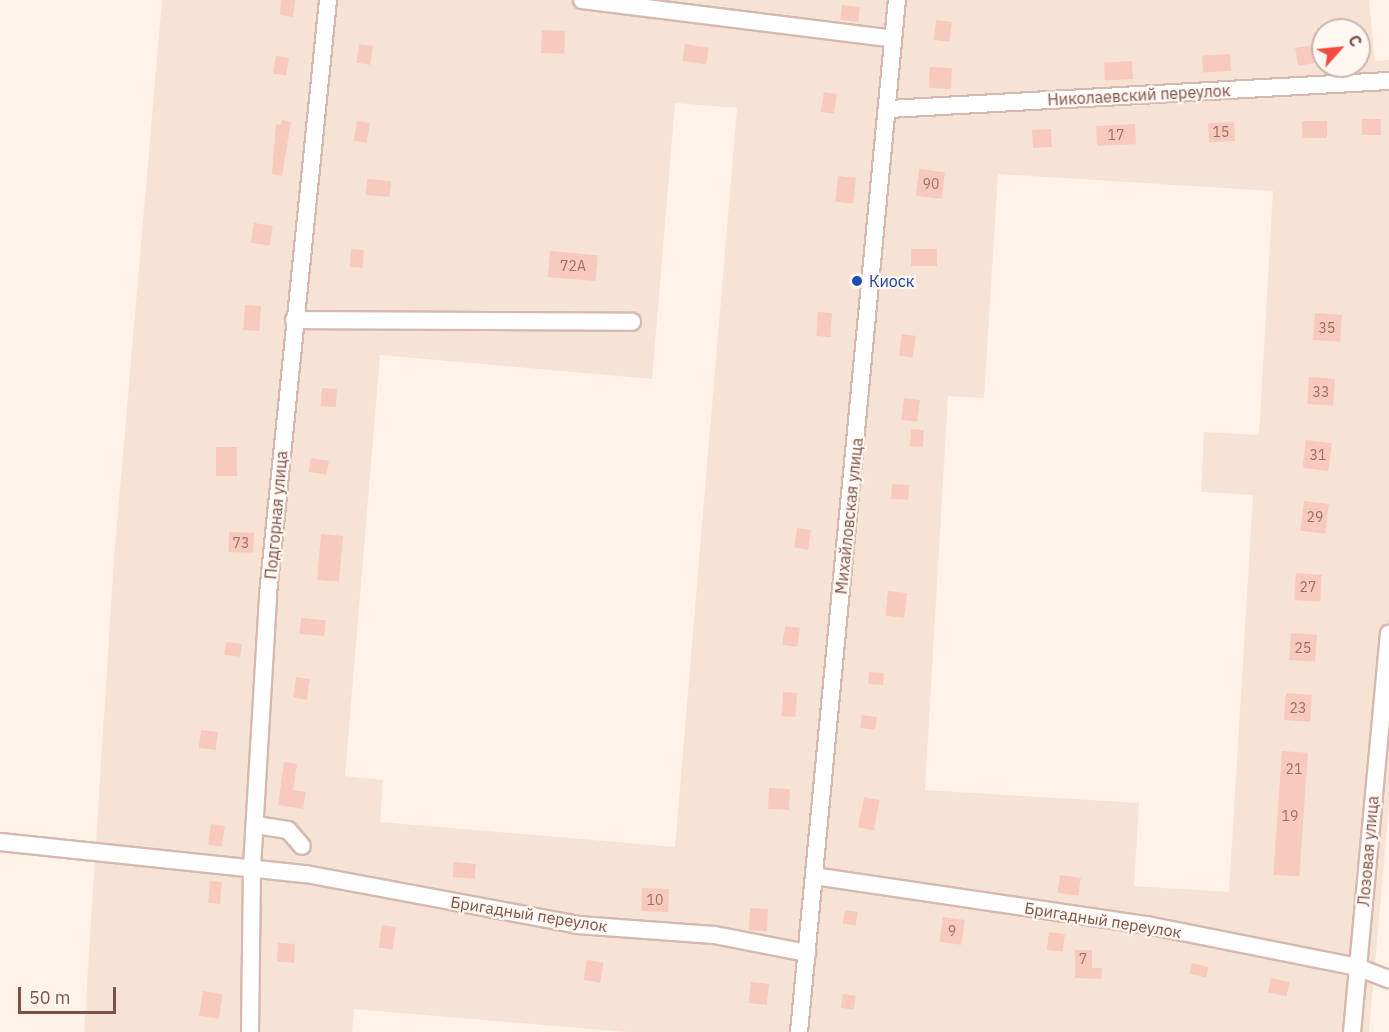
<!DOCTYPE html>
<meta charset="utf-8">
<style>
body{margin:0}
#map{position:relative;width:1389px;height:1032px;overflow:hidden;background:#fff2e9;font-family:"IBM Plex Sans",sans-serif}
div>[style]{position:absolute}
.residential>*{inset:0;background:#f7e3d6}
.building>*{inset:0;background:#f7cabd;transform-origin:0 0}
.roads{filter:drop-shadow(2px 0 #d5b9af) drop-shadow(-2px 0 #d5b9af) drop-shadow(0 2px #d5b9af) drop-shadow(0 -2px #d5b9af)}
.minor>*{height:16px;margin:-8px;padding:0 8px;transform-origin:8px;border-radius:8px;background:#fff}
.dots>*{width:16px;height:16px;translate:-50% -50%;box-sizing:border-box;border:3px solid #fff7f2;border-radius:50%}
span{translate:-50% -50%;white-space:nowrap;text-align:center;line-height:1.15;-webkit-text-stroke:4.5px #fff7f2;paint-order:stroke}
.number-label{font-size:14px;color:#9c7065}
.number-label span{-webkit-text-stroke-width:0}
.street-label{font-size:16px;color:#7d5248}
.transit-label{font-size:16px;color:#164399}
.left{translate:0 -50%;text-align:left}
.north{position:absolute;left:1311px;top:18px;width:60px;height:60px;box-sizing:border-box;background:#fff7f2;border:2px solid #cbb5ae;border-radius:50%;rotate:63deg;font-size:16px;font-weight:700;line-height:24px;text-align:center;color:#7d5248}
.north::after{content:'';display:block;margin:auto;width:21px;height:27px;background:#f54a41;clip-path:polygon(50% 0,100% 100%,50% 72%,0 100%)}
.scale{position:absolute;left:18px;top:987px;width:98px;height:27px;box-sizing:border-box;border:3px solid #7d5248;border-top:0;padding-left:8px;font-size:18px;line-height:21px;white-space:nowrap;color:#7d5248;-webkit-text-stroke:4px #fff7f2;paint-order:stroke}
</style>
<div id="map">
<div class="residential">
<i style="clip-path:polygon(evenodd,162px 0,1369px 0,1375px 61px,1389px 60px,1389px 805px,1369px 1032px,626px 1032px,354px 1009px,352px 1032px,84px 1032px,114px 558px,162px 0,1323px 30px,1359px 30px,1359px 66px,1323px 66px,1323px 30px,162px 0,675px 103px,737px 108px,675px 847px,380px 822px,383px 780px,345px 776px,380px 355px,652px 379px,675px 103px,162px 0,998px 174px,1273px 191px,1259px 435px,1204px 432px,1201px 492px,1253px 495px,1229px 892px,1134px 886px,1139px 803px,925px 790px,948px 396px,984px 398px,998px 174px)"></i>
</div>
<div class="building">
<i style="clip-path:polygon(281px 0,295px 0,293px 17px,280px 15px)"></i>
<i style="left:842px;top:5px;width:18px;height:15px;rotate:6deg"></i>
<i style="left:936px;top:20px;width:16px;height:20px;rotate:7deg"></i>
<i style="left:542px;top:30px;width:23px;height:23px;rotate:2deg"></i>
<i style="left:359px;top:44px;width:14px;height:19px;rotate:8deg"></i>
<i style="left:685px;top:44px;width:24px;height:17px;rotate:9deg"></i>
<i style="left:1320px;top:44px;width:18px;height:25px;rotate:81deg"></i>
<i style="left:1230px;top:54px;width:17px;height:28px;rotate:87deg"></i>
<i style="left:276px;top:56px;width:13px;height:18px;rotate:9deg"></i>
<i style="left:1132px;top:61px;width:18px;height:28px;rotate:87deg"></i>
<i style="left:930px;top:67px;width:22px;height:21px;rotate:3deg"></i>
<i style="left:824px;top:92px;width:13px;height:20px;rotate:9deg"></i>
<i style="left:1362px;top:119px;width:19px;height:16px"></i>
<i style="clip-path:polygon(282px 120px,291px 122px,282px 176px,272px 174px,276px 124px,281px 125px)"></i>
<i style="left:357px;top:121px;width:13px;height:20px;rotate:9deg"></i>
<i style="left:1302px;top:121px;width:25px;height:17px"></i>
<i style="left:1234px;top:122px;width:19px;height:26px;rotate:87deg"></i>
<i style="left:1135px;top:124px;width:20px;height:39px;rotate:87deg"></i>
<i style="left:1051px;top:129px;width:18px;height:19px;rotate:87deg"></i>
<i style="left:919px;top:169px;width:26px;height:27px;rotate:7deg"></i>
<i style="left:838px;top:176px;width:18px;height:26px;rotate:6deg"></i>
<i style="left:367px;top:179px;width:24px;height:16px;rotate:5deg"></i>
<i style="left:254px;top:223px;width:19px;height:20px;rotate:9deg"></i>
<i style="left:351px;top:249px;width:13px;height:18px;rotate:4deg"></i>
<i style="left:911px;top:249px;width:26px;height:17px"></i>
<i style="left:550px;top:251px;width:48px;height:26px;rotate:5deg"></i>
<i style="left:245px;top:305px;width:16px;height:25px;rotate:4deg"></i>
<i style="left:818px;top:312px;width:14px;height:24px;rotate:4deg"></i>
<i style="left:1315px;top:313px;width:27px;height:27px;rotate:4deg"></i>
<i style="left:902px;top:334px;width:14px;height:22px;rotate:8deg"></i>
<i style="left:1309px;top:377px;width:26px;height:27px;rotate:4deg"></i>
<i style="left:322px;top:388px;width:15px;height:18px;rotate:4deg"></i>
<i style="left:904px;top:398px;width:16px;height:22px;rotate:7deg"></i>
<i style="left:911px;top:429px;width:13px;height:17px;rotate:4deg"></i>
<i style="left:1306px;top:440px;width:26px;height:28px;rotate:7deg"></i>
<i style="left:216px;top:447px;width:21px;height:29px"></i>
<i style="left:311px;top:458px;width:18px;height:14px;rotate:9deg"></i>
<i style="left:892px;top:484px;width:17px;height:15px;rotate:3deg"></i>
<i style="left:1304px;top:501px;width:25px;height:30px;rotate:7deg"></i>
<i style="left:797px;top:528px;width:14px;height:20px;rotate:8deg"></i>
<i style="left:229px;top:532px;width:25px;height:20px;rotate:2deg"></i>
<i style="left:321px;top:534px;width:22px;height:46px;rotate:5deg"></i>
<i style="left:1296px;top:573px;width:26px;height:27px;rotate:4deg"></i>
<i style="left:888px;top:591px;width:19px;height:25px;rotate:6deg"></i>
<i style="left:301px;top:618px;width:25px;height:16px;rotate:5deg"></i>
<i style="left:785px;top:626px;width:15px;height:19px;rotate:8deg"></i>
<i style="left:1291px;top:633px;width:26px;height:27px;rotate:4deg"></i>
<i style="left:226px;top:642px;width:16px;height:13px;rotate:7deg"></i>
<i style="left:869px;top:672px;width:15px;height:12px;rotate:4deg"></i>
<i style="left:296px;top:677px;width:14px;height:21px;rotate:8deg"></i>
<i style="left:783px;top:692px;width:14px;height:24px;rotate:4deg"></i>
<i style="left:1286px;top:693px;width:26px;height:27px;rotate:4deg"></i>
<i style="left:862px;top:715px;width:15px;height:13px;rotate:8deg"></i>
<i style="left:201px;top:730px;width:17px;height:18px;rotate:7deg"></i>
<i style="left:1282px;top:751px;width:26px;height:124px;rotate:4deg"></i>
<i style="clip-path:polygon(284px 762px,297px 764px,293px 790px,306px 792px,303px 809px,278px 805px)"></i>
<i style="left:769px;top:788px;width:21px;height:21px;rotate:3deg"></i>
<i style="left:864px;top:797px;width:16px;height:31px;rotate:11deg"></i>
<i style="left:211px;top:824px;width:14px;height:21px;rotate:8deg"></i>
<i style="left:454px;top:862px;width:22px;height:15px;rotate:5deg"></i>
<i style="left:1060px;top:875px;width:21px;height:18px;rotate:8deg"></i>
<i style="left:210px;top:881px;width:12px;height:22px;rotate:5deg"></i>
<i style="left:642px;top:888px;width:27px;height:23px;rotate:2deg"></i>
<i style="left:750px;top:908px;width:18px;height:22px;rotate:3deg"></i>
<i style="left:845px;top:910px;width:13px;height:14px;rotate:9deg"></i>
<i style="left:943px;top:917px;width:22px;height:25px;rotate:8deg"></i>
<i style="left:382px;top:925px;width:14px;height:23px;rotate:8deg"></i>
<i style="left:1049px;top:932px;width:16px;height:18px;rotate:7deg"></i>
<i style="left:278px;top:943px;width:17px;height:19px;rotate:3deg"></i>
<i style="clip-path:polygon(1075px 950px,1092px 950px,1092px 968px,1102px 968px,1101px 979px,1075px 978px)"></i>
<i style="left:587px;top:960px;width:17px;height:20px;rotate:10deg"></i>
<i style="left:1192px;top:963px;width:17px;height:11px;rotate:13deg"></i>
<i style="left:1271px;top:978px;width:19px;height:15px;rotate:12deg"></i>
<i style="left:751px;top:982px;width:18px;height:21px;rotate:6deg"></i>
<i style="left:203px;top:991px;width:20px;height:25px;rotate:9deg"></i>
<i style="left:843px;top:994px;width:13px;height:14px;rotate:9deg"></i>
</div>
<div class="roads">
<div class="minor">
<i style="left:582px;top:0;width:313px;rotate:7.1deg"></i>
<i style="left:889px;top:109px;width:501px;rotate:-3.21deg"></i>
<i style="left:294px;top:320px;width:338px;rotate:0.3deg"></i>
<i style="left:256px;top:825px;width:32px;rotate:9deg"></i>
<i style="left:288px;top:830px;width:21px;rotate:49deg"></i>
<i style="left:0;top:842px;width:308px;rotate:6deg"></i>
<i style="left:306px;top:874px;width:277px;rotate:10.6deg"></i>
<i style="left:578px;top:925px;width:136px;rotate:4.2deg"></i>
<i style="left:714px;top:935px;width:95px;rotate:11deg"></i>
<i style="left:814px;top:876px;width:337px;rotate:8.4deg"></i>
<i style="left:1147px;top:925px;width:214px;rotate:11.3deg"></i>
<i style="left:1357px;top:967px;width:34px;rotate:21deg"></i>
<i style="left:250px;top:1032px;width:165px;rotate:-89.3deg"></i>
<i style="left:252px;top:867px;width:273px;rotate:-86.6deg"></i>
<i style="left:268px;top:594px;width:597px;rotate:-84.23deg"></i>
<i style="left:799px;top:1032px;width:1037px;rotate:-84.58deg"></i>
<i style="left:1352px;top:1032px;width:400px;rotate:-84.7deg"></i>
</div>
</div>
<div class="dots">
<i style="left:857px;top:281px;background:#1a4fb4"></i>
</div>
<div class="number-label">
<span style="left:1221px;top:132px">15</span>
<span style="left:1116px;top:135px">17</span>
<span style="left:931px;top:184px">90</span>
<span style="left:573px;top:266px">72А</span>
<span style="left:1327px;top:328px">35</span>
<span style="left:1321px;top:392px">33</span>
<span style="left:1318px;top:455px">31</span>
<span style="left:1315px;top:517px">29</span>
<span style="left:241px;top:543px">73</span>
<span style="left:1308px;top:587px">27</span>
<span style="left:1303px;top:648px">25</span>
<span style="left:1298px;top:708px">23</span>
<span style="left:1294px;top:769px">21</span>
<span style="left:1290px;top:816px">19</span>
<span style="left:655px;top:900px">10</span>
<span style="left:952px;top:931px">9</span>
<span style="left:1083px;top:959px">7</span>
</div>
<div class="street-label">
<span style="left:1139px;top:95px;rotate:-3deg">Николаевский переулок</span>
<span style="left:276px;top:515px;rotate:-85deg">Подгорная улица</span>
<span style="left:849px;top:516px;rotate:-84deg">Михайловская улица</span>
<span style="left:1368px;top:851px;rotate:-85deg">Лозовая улица</span>
<span style="left:529px;top:914px;rotate:9deg">Бригадный переулок</span>
<span style="left:1103px;top:920px;rotate:9deg">Бригадный переулок</span>
</div>
<div class="transit-label">
<span class="left" style="left:869px;top:281px">Киоск</span>
</div>
<div class="north">С</div>
<div class="scale">50 m</div>
</div>
